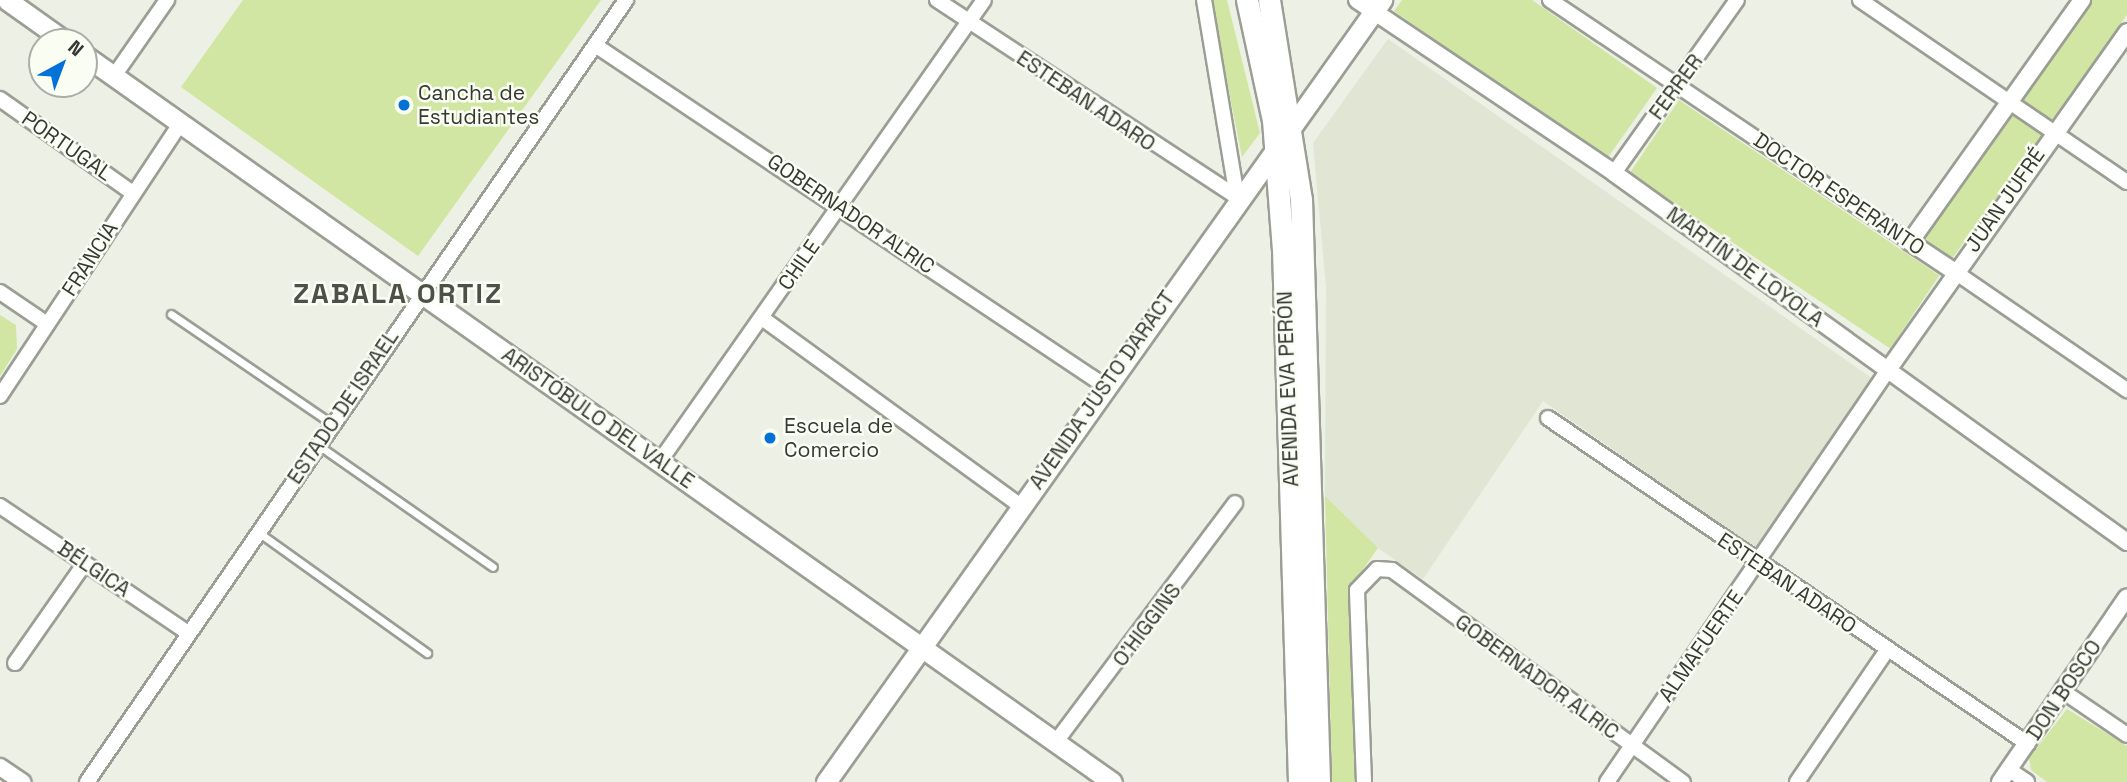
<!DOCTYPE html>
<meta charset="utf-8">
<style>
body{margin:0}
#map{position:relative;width:2127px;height:782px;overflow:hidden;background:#ecf0e5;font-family:"Space Grotesk",sans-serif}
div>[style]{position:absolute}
.built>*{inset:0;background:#e0e5d4}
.green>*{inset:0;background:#d1e6a2;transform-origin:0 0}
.roads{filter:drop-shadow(2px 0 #9b9e94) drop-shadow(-2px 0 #9b9e94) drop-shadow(0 2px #9b9e94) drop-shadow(0 -2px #9b9e94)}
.service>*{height:7px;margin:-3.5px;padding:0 3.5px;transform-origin:3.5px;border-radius:3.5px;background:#fff}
.minor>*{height:14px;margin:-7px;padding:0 7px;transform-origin:7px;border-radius:7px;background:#fff}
.tertiary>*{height:16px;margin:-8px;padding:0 8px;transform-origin:8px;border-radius:8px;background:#fff}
.secondary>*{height:19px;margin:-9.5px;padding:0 9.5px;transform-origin:9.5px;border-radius:9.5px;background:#fff}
.primary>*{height:21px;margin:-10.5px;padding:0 10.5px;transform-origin:10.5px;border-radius:10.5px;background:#fff}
.dots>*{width:19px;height:19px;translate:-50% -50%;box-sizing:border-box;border:4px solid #f9fdf2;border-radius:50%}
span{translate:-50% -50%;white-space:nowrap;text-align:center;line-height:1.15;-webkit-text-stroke:5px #f9fdf2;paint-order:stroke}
.street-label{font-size:21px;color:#373834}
.poi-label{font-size:21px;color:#373834}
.left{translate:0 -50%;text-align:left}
.district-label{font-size:28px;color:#4d5047;font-weight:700;letter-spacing:2px}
.north{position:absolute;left:28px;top:28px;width:70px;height:70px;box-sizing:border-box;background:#f9fdf2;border:2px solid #abaea6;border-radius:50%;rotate:41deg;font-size:19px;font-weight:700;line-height:28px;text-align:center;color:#373834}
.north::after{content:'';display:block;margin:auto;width:24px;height:32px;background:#0271d8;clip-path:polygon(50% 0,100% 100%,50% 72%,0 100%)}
</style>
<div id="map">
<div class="built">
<i style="clip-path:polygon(1388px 39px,1873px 379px,1758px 550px,1543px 401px,1423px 579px,1356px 533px,1325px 496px,1326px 287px,1313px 143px)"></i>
</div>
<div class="green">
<i style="clip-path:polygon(243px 0,601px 0,418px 256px,181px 87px)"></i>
<i style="clip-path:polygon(1211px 0,1227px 0,1260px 133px,1242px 157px)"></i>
<i style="clip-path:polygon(1402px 0,1532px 0,1657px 88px,1606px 160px,1394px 11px)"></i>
<i style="clip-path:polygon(2091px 0,2127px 0,2127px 15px,2051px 121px,2020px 99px)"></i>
<i style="left:1679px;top:100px;width:314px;height:88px;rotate:34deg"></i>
<i style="left:2012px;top:113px;width:37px;height:155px;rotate:36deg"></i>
<i style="clip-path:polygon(0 315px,16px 325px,17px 349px,0 376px)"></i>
<i style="clip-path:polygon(1325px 496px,1378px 548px,1354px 582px,1359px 782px,1332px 782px)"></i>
<i style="clip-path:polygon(2067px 709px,2127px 746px,2127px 782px,2047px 782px,2031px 770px,2029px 758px)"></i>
</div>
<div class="roads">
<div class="service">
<i style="left:171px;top:314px;width:195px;rotate:34.3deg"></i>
<i style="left:318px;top:445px;width:213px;rotate:34.9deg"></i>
<i style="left:258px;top:532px;width:208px;rotate:35.6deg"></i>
</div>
<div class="minor">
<i style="left:937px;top:0;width:359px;rotate:33.3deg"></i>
<i style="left:1237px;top:197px;width:200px;rotate:-99.5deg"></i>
<i style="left:1550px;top:0;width:434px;rotate:33.9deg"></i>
<i style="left:1860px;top:0;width:323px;rotate:34.3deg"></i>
<i style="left:595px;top:45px;width:613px;rotate:33.77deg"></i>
<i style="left:114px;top:76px;width:93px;rotate:-55.1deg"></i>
<i style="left:0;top:99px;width:163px;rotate:35.3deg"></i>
<i style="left:1614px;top:173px;width:212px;rotate:-54.6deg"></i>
<i style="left:1955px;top:272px;width:209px;rotate:34.5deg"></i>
<i style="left:0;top:292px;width:57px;rotate:34.2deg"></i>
<i style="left:762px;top:318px;width:320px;rotate:36deg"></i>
<i style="left:0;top:396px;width:328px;rotate:-56.5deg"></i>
<i style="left:1548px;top:418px;width:580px;rotate:34.18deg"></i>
<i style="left:660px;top:461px;width:563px;rotate:-54.9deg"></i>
<i style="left:0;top:506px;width:227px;rotate:34deg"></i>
<i style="left:15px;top:663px;width:122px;rotate:-55deg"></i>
<i style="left:2064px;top:692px;width:76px;rotate:34.3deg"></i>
<i style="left:1055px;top:743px;width:300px;rotate:-53.1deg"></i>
<i style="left:2008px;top:769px;width:23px;rotate:34deg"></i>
<i style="left:87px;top:782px;width:950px;rotate:-55.42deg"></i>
<i style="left:1364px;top:782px;width:192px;rotate:-92.1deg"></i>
<i style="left:1357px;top:590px;width:29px;rotate:-46deg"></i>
<i style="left:1377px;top:569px;width:15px;rotate:4deg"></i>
<i style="left:1392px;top:570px;width:360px;rotate:36.1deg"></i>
<i style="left:1607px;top:782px;width:499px;rotate:-55.7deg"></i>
<i style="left:1797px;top:782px;width:160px;rotate:-55.7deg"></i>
</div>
<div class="tertiary">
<i style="left:1357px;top:0;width:310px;rotate:33.9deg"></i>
<i style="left:1614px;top:173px;width:632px;rotate:35.73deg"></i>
<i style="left:1955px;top:272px;width:54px;rotate:-146.3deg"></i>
<i style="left:1910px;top:242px;width:297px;rotate:-54.6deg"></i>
<i style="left:1888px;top:370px;width:414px;rotate:-54.7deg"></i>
<i style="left:0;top:767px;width:27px;rotate:34deg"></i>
<i style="left:2000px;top:782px;width:224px;rotate:-55.5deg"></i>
</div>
<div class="secondary">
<i style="left:7px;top:0;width:72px;rotate:35.4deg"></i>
<i style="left:84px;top:55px;width:1259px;rotate:35.27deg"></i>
<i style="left:826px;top:782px;width:960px;rotate:-54.59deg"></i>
</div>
<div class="primary">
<i style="left:1247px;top:0;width:123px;rotate:77.8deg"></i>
<i style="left:1273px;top:120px;width:129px;rotate:85.6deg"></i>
<i style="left:1283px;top:249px;width:533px;rotate:88.28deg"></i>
<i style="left:1269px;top:0;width:202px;rotate:80.9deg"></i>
<i style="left:1301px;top:199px;width:583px;rotate:88.23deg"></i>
</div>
</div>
<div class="dots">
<i style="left:404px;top:105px;background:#0271d8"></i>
<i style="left:770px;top:438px;background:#0271d8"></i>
</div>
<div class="street-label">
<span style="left:1676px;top:87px;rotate:-54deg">FERRER</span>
<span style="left:1086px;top:101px;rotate:34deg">ESTEBAN ADARO</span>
<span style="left:67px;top:146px;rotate:35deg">PORTUGAL</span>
<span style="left:1839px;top:194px;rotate:34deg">DOCTOR ESPERANTO</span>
<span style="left:2005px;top:200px;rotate:-55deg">JUAN JUFRÉ</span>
<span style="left:851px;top:214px;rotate:34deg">GOBERNADOR ALRIC</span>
<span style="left:90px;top:259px;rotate:-57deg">FRANCIA</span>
<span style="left:799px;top:265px;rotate:-55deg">CHILE</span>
<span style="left:1745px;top:267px;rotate:36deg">MARTÍN DE LOYOLA</span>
<span style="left:1288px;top:389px;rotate:-92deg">AVENIDA EVA PERÓN</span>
<span style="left:1102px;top:390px;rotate:-55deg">AVENIDA JUSTO DARACT</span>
<span style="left:343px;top:407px;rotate:-56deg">ESTADO DE ISRAEL</span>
<span style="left:598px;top:418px;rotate:35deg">ARISTÓBULO DEL VALLE</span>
<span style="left:94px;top:569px;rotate:34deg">BÉLGICA</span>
<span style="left:1787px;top:583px;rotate:34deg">ESTEBAN ADARO</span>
<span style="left:1147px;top:625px;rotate:-53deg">O'HIGGINS</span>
<span style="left:1701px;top:646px;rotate:-55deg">ALMAFUERTE</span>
<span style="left:1537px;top:677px;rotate:36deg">GOBERNADOR ALRIC</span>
<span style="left:2064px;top:690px;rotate:-56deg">DON BOSCO</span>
</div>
<div class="poi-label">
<span class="left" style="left:418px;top:105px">Cancha de<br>Estudiantes</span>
<span class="left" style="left:784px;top:438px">Escuela de<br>Comercio</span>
</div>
<div class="district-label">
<span style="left:398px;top:293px">ZABALA ORTIZ</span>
</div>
<div class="north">N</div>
</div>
